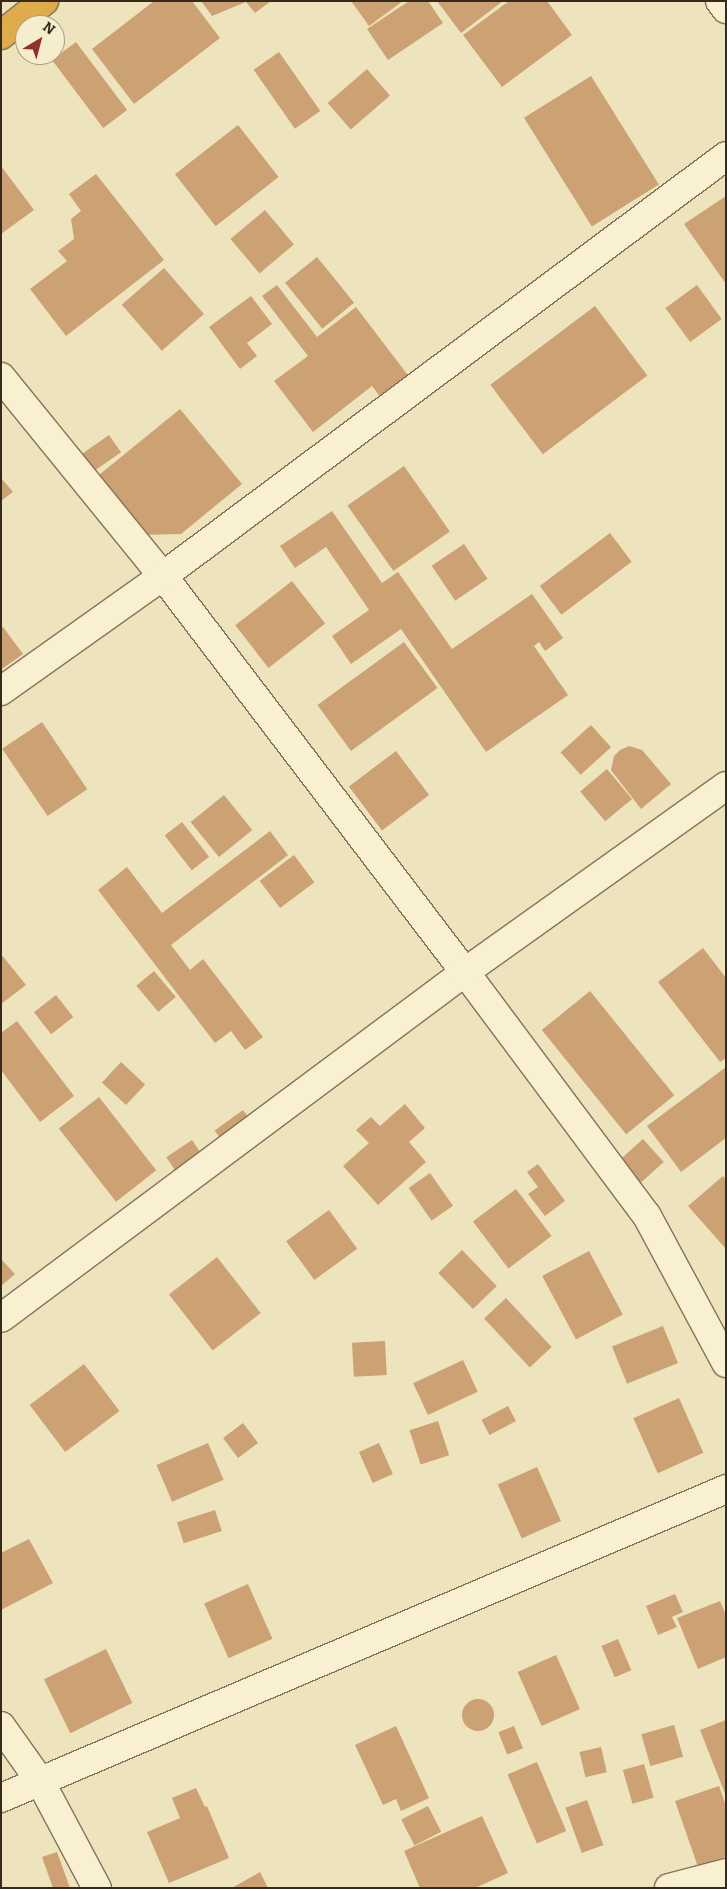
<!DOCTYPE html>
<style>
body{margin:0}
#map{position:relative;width:727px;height:1889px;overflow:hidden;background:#ede4be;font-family:Bitter,serif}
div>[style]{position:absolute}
.building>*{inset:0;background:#cca173;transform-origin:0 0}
.round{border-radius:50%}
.roads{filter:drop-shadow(1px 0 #857457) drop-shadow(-1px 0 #857457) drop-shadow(0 1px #857457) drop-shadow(0 -1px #857457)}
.minor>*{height:28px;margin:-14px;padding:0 14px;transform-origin:14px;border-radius:14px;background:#f8f0d1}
.highway>*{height:28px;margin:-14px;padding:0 14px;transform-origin:14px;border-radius:14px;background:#deac4d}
span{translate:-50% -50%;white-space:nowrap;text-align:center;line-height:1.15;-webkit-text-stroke:4px #f5edcd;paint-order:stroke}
.frame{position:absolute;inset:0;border:2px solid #352a1b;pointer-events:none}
.north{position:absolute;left:15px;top:15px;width:50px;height:50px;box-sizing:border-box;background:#f5edcd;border:1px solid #a89f86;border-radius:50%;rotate:37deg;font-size:14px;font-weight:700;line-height:20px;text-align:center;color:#352a1b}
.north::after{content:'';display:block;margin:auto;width:18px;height:22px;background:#943127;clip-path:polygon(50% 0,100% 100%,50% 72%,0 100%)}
</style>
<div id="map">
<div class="building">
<i style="clip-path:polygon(154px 1px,192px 1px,220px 38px,134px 104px,92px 49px)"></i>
<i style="clip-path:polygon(201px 1px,271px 1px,255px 13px,246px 2px,212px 16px)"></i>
<i style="clip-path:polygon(351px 1px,403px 1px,369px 26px)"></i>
<i style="clip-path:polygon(409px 1px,428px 1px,443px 23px,388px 60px,367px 29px)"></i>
<i style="clip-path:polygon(437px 1px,503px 1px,461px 33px)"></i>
<i style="clip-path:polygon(509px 1px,547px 1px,572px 35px,502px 87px,463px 35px)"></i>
<i style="left:76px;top:42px;width:85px;height:30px;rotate:53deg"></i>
<i style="left:279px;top:52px;width:72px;height:31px;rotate:55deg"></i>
<i style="left:367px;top:69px;width:35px;height:52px;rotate:49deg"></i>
<i style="left:591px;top:76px;width:128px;height:79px;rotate:58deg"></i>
<i style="left:238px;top:125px;width:66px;height:80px;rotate:52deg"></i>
<i style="clip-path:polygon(1px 166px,34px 210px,1px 234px)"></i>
<i style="clip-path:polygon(96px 174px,164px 260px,66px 336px,30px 289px,67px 261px,58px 251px,74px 239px,71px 219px,81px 211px,69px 194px)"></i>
<i style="clip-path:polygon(726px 196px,726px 284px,684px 224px)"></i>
<i style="left:265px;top:210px;width:45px;height:45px;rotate:50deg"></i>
<i style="left:317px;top:257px;width:59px;height:41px;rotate:51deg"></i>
<i style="left:164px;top:268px;width:61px;height:56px;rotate:49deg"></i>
<i style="clip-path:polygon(277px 285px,317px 337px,356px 307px,410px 378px,382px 399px,372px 386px,313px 432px,274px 381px,308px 356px,262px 296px)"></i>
<i style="left:697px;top:285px;width:42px;height:39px;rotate:54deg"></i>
<i style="clip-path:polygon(251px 296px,272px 324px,247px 343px,257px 356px,240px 369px,209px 327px)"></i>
<i style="left:595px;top:306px;width:87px;height:131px;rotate:53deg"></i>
<i style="clip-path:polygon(180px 409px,242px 484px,181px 534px,139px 535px,94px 479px)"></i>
<i style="left:109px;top:435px;width:21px;height:35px;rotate:55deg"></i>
<i style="left:404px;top:466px;width:80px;height:69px;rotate:55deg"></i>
<i style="clip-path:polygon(1px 478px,13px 492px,1px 501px)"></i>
<i style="clip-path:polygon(332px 511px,382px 583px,398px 572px,452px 649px,532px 594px,563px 638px,545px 651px,539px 642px,534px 646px,568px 695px,486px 752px,401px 629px,351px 664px,332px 636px,369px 610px,326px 547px,295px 568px,280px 546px)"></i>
<i style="left:610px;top:533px;width:36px;height:88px;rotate:53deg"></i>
<i style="left:464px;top:544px;width:42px;height:39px;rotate:56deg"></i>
<i style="left:292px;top:581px;width:54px;height:72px;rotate:52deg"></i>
<i style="clip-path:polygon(3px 627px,23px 654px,2px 669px,1px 628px)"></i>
<i style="left:404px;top:642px;width:57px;height:107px;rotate:54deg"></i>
<i style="left:42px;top:722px;width:81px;height:48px;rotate:56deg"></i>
<i style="left:591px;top:725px;width:30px;height:41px;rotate:48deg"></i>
<i style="clip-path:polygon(629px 746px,642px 750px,671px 784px,641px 809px,611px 770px,614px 756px,620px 750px)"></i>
<i style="left:396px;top:751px;width:55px;height:59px;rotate:53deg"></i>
<i style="left:607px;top:769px;width:39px;height:35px;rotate:50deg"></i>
<i style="left:224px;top:795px;width:45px;height:43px;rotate:51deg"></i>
<i style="left:182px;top:822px;width:44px;height:22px;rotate:52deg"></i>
<i style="clip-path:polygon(270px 831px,288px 855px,171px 945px,190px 970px,203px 959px,263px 1037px,245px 1050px,231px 1031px,215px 1043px,98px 890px,127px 867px,162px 913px)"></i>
<i style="left:294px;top:855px;width:34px;height:43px;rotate:53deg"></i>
<i style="clip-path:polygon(703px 948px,726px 978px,726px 1058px,720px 1062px,658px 982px)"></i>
<i style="clip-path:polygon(1px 954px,26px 985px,1px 1004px)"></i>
<i style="left:154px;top:971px;width:34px;height:23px;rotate:50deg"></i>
<i style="left:590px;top:991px;width:134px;height:62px;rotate:51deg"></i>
<i style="left:56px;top:995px;width:28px;height:28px;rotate:52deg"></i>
<i style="clip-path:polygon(17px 1021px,74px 1096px,40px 1122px,1px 1070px,1px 1033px)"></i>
<i style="left:121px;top:1062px;width:33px;height:28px;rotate:43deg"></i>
<i style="clip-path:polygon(726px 1067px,726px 1138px,681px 1172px,647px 1126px)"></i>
<i style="left:99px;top:1097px;width:93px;height:51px;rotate:52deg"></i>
<i style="clip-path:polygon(405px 1104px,425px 1128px,409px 1142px,426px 1162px,378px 1205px,343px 1166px,369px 1143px,356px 1130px,371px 1117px,380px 1126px)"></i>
<i style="left:243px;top:1110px;width:19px;height:35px;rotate:54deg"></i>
<i style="left:643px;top:1139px;width:31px;height:34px;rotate:48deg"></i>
<i style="left:192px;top:1140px;width:22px;height:31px;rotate:56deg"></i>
<i style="clip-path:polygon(538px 1164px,565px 1201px,545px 1216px,528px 1194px,538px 1187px,527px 1172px)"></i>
<i style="left:430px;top:1173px;width:40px;height:26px;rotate:55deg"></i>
<i style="clip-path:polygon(723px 1176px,726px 1179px,726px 1249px,688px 1206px)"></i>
<i style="left:516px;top:1189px;width:59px;height:54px;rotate:53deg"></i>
<i style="left:329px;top:1210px;width:48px;height:53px;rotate:54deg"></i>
<i style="left:462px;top:1250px;width:50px;height:33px;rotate:46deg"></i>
<i style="left:589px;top:1251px;width:72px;height:53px;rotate:62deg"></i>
<i style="left:217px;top:1257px;width:71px;height:61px;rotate:52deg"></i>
<i style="clip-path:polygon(1px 1259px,15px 1274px,1px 1286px)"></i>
<i style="left:506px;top:1298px;width:67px;height:30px;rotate:47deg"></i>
<i style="left:663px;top:1326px;width:40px;height:55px;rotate:68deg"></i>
<i style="left:385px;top:1341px;width:34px;height:33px;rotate:87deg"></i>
<i style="left:463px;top:1360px;width:35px;height:55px;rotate:65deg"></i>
<i style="left:84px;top:1364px;width:59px;height:68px;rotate:53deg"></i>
<i style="left:679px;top:1398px;width:60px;height:50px;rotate:66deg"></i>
<i style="left:508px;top:1406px;width:17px;height:30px;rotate:62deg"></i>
<i style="left:438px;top:1421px;width:36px;height:30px;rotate:72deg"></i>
<i style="left:243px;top:1423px;width:25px;height:25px;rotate:53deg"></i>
<i style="left:208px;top:1443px;width:40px;height:56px;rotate:67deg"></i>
<i style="left:379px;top:1443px;width:34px;height:22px;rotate:66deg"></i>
<i style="left:537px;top:1467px;width:59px;height:43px;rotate:66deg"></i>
<i style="left:215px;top:1510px;width:22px;height:40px;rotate:72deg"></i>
<i style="clip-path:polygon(29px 1539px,53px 1583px,1px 1610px,1px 1553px)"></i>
<i style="left:248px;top:1584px;width:60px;height:48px;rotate:66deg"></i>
<i style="clip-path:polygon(675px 1594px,683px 1612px,672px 1617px,677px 1627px,658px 1635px,646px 1606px)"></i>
<i style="clip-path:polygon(720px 1601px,726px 1615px,726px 1657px,698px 1669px,677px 1618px)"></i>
<i style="left:618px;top:1639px;width:34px;height:18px;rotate:67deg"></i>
<i style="left:106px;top:1649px;width:60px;height:69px;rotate:64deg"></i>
<i style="left:556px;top:1655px;width:59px;height:42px;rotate:66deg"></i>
<i class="round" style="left:462px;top:1699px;width:32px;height:32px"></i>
<i style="clip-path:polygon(726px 1720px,726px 1796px,700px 1730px)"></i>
<i style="left:674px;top:1725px;width:33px;height:34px;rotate:74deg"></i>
<i style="clip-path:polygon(396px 1726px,429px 1798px,401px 1811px,396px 1799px,383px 1805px,355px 1745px)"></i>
<i style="left:514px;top:1726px;width:24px;height:17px;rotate:68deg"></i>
<i style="left:601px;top:1747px;width:26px;height:22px;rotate:77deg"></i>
<i style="left:537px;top:1762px;width:75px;height:32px;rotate:67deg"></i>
<i style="left:644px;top:1764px;width:35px;height:22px;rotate:74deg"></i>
<i style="clip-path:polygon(719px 1786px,726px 1806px,726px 1857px,698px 1867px,675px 1801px)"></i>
<i style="clip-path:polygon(196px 1788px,205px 1807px,207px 1806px,229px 1858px,169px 1883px,147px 1832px,180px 1818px,172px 1798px)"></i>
<i style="left:587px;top:1800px;width:48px;height:23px;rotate:70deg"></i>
<i style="left:428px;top:1806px;width:29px;height:30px;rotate:63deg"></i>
<i style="clip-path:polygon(482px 1816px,508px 1873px,475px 1888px,420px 1888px,404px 1851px)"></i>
<i style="clip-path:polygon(57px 1852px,70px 1888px,53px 1888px,42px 1857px)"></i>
<i style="clip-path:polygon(260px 1872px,268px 1888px,232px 1888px)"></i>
</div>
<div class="roads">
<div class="minor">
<i style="left:720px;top:1px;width:10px;rotate:53deg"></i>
<i style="left:1px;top:377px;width:257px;rotate:50.9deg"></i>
<i style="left:163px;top:576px;width:498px;rotate:52.7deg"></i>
<i style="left:465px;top:972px;width:304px;rotate:53.3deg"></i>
<i style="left:647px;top:1216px;width:167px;rotate:61.7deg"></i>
<i style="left:1px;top:691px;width:199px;rotate:-35.4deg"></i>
<i style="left:163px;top:576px;width:702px;rotate:-36.72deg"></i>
<i style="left:1px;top:1318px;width:579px;rotate:-36.71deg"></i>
<i style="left:465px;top:972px;width:320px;rotate:-35.5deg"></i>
<i style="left:1px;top:1726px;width:67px;rotate:54.7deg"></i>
<i style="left:40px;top:1781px;width:121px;rotate:62deg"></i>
<i style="left:1px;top:1798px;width:788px;rotate:-23.08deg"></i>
<i style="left:669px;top:1888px;width:59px;rotate:-14.7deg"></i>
</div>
<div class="highway">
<i style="left:1px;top:35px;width:55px;rotate:-38.3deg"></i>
</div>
</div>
<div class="frame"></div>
<div class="north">N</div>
</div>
